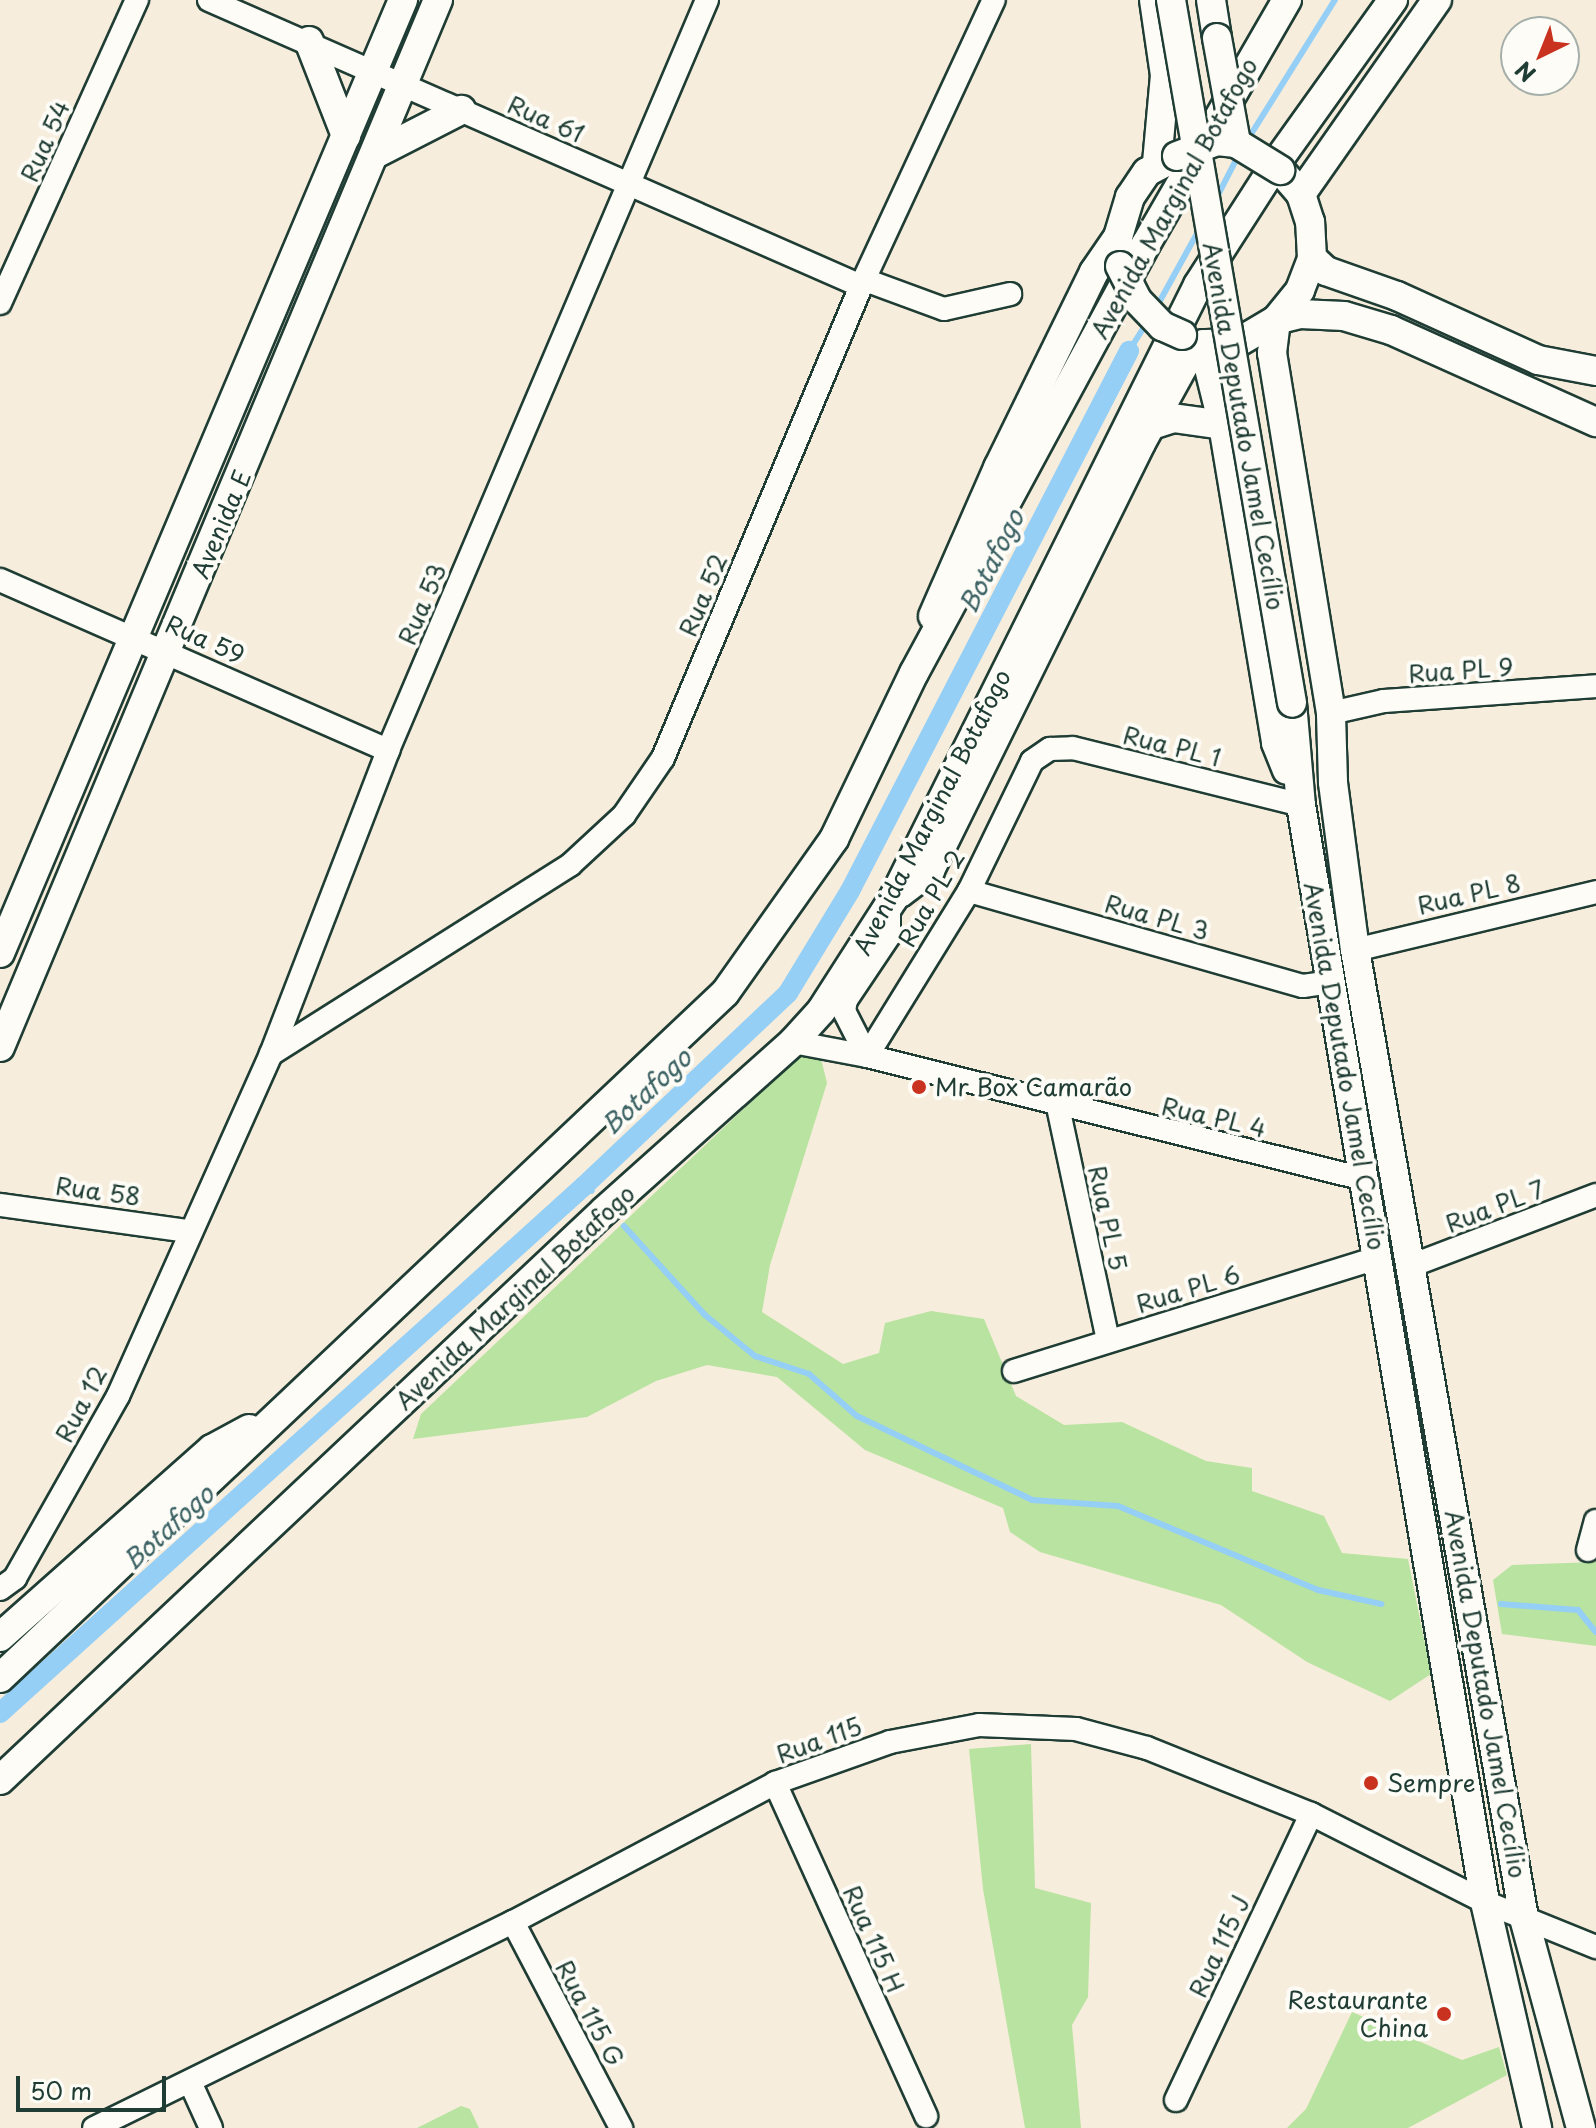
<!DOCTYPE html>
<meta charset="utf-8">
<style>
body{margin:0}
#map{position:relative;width:1596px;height:2128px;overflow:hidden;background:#f7eddc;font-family:"Playpen Sans",sans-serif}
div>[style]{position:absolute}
.green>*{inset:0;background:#b9e3a0}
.stream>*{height:6px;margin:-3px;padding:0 3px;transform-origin:3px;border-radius:3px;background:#95cff5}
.canal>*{height:20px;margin:-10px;padding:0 10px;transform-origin:10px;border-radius:10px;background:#95cff5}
.roads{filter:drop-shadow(2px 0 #1f3d34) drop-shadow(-2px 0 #1f3d34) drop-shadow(0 2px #1f3d34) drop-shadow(0 -2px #1f3d34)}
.minor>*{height:22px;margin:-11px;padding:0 11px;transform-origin:11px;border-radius:11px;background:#fdfcf7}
.major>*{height:28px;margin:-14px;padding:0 14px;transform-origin:14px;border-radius:14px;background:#fdfcf7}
.bridges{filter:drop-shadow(2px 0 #1f3d34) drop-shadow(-2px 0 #1f3d34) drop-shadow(0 2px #1f3d34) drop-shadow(0 -2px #1f3d34)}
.major-bridge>*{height:28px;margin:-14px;padding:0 14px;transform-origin:14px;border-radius:14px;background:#fdfcf7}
.dots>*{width:22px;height:22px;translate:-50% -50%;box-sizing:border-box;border:4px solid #fdfcf7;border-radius:50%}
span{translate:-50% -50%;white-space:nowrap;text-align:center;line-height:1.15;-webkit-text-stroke:8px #fdfcf7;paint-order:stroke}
.street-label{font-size:24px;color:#1f3d34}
.poi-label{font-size:24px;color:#1f3d34}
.left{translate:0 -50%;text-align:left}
.right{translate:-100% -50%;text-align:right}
.water-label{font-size:26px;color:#3c6264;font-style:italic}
.north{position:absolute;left:1500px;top:16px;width:80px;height:80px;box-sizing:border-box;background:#fdfcf7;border:2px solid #a4b0a9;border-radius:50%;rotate:223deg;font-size:22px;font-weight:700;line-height:32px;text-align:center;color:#1f3d34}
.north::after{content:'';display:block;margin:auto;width:28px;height:36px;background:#c8321e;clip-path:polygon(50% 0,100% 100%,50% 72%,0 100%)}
.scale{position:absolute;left:16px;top:2076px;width:150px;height:36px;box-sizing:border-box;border:4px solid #1f3d34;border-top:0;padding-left:10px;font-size:24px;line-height:28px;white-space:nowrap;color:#1f3d34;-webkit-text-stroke:6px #fdfcf7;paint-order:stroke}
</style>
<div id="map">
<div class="green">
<i style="clip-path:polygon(814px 1030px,827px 1083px,770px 1265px,762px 1312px,843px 1364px,879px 1353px,885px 1323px,931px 1311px,984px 1319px,1016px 1396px,1064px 1425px,1122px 1422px,1206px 1461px,1252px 1468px,1252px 1491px,1324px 1516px,1342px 1553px,1408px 1559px,1431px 1674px,1390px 1701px,1307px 1662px,1221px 1605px,1040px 1552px,1010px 1532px,1003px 1508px,865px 1450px,777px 1377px,707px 1365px,656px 1381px,587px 1417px,413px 1439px,421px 1414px,790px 1065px)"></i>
<i style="clip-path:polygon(1596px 1562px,1596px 1646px,1502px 1634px,1493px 1580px,1512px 1565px)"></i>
<i style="clip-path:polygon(1031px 1744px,1035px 1888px,1091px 1903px,1088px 1997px,1072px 2025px,1081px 2128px,1025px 2128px,983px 1889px,969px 1749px)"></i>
<i style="clip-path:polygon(1352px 2012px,1462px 2060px,1499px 2047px,1507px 2075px,1408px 2128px,1287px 2128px,1306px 2109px)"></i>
<i style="clip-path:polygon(461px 2106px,470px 2109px,479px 2128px,417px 2128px)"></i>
</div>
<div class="stream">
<i style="left:1248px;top:139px;width:164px;rotate:-58deg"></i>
<i style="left:1216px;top:199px;width:53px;rotate:-62.9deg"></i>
<i style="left:1156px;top:308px;width:94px;rotate:-61.2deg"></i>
<i style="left:1129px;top:351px;width:36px;rotate:-58deg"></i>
<i style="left:584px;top:1186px;width:9px;rotate:32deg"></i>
<i style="left:624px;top:1226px;width:120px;rotate:47.7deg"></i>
<i style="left:705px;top:1315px;width:65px;rotate:39.4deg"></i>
<i style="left:755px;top:1356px;width:57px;rotate:18.4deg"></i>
<i style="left:809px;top:1374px;width:64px;rotate:41.2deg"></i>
<i style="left:857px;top:1416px;width:194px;rotate:25.6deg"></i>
<i style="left:1032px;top:1500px;width:86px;rotate:4deg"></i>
<i style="left:1118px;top:1506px;width:217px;rotate:22.8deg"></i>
<i style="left:1318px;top:1590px;width:65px;rotate:12.5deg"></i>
<i style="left:1501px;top:1604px;width:77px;rotate:4.5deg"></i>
<i style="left:1578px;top:1610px;width:28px;rotate:51deg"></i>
</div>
<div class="canal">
<i style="left:0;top:1713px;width:787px;rotate:-42.06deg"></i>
<i style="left:584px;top:1186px;width:281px;rotate:-43.4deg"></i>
<i style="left:788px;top:993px;width:119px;rotate:-58.7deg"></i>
<i style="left:850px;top:891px;width:608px;rotate:-62.68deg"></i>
</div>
<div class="roads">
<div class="minor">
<i style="left:209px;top:0;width:712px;rotate:23.68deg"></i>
<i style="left:865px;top:280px;width:84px;rotate:20.2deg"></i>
<i style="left:944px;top:309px;width:68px;rotate:-12.8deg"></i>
<i style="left:0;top:303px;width:333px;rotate:-65.7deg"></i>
<i style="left:0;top:580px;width:424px;rotate:23.7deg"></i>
<i style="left:1331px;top:713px;width:54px;rotate:-12.8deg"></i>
<i style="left:1384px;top:701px;width:213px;rotate:-4deg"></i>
<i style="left:969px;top:891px;width:347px;rotate:15.9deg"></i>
<i style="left:1303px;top:986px;width:28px;rotate:-8deg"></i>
<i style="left:1355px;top:950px;width:248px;rotate:-13.5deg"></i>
<i style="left:793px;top:1042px;width:75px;rotate:10.7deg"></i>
<i style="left:867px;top:1056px;width:512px;rotate:13.9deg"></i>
<i style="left:271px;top:1054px;width:354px;rotate:-32.3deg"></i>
<i style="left:570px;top:865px;width:74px;rotate:-42.8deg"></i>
<i style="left:624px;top:815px;width:69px;rotate:-55.6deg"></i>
<i style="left:663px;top:758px;width:512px;rotate:-67.24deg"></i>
<i style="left:861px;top:286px;width:315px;rotate:-65.1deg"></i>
<i style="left:867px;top:1056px;width:194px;rotate:-58.3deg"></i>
<i style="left:969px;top:891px;width:144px;rotate:-64.1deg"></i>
<i style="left:1032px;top:761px;width:22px;rotate:-34deg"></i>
<i style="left:1050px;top:749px;width:23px;rotate:-2deg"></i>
<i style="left:1073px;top:748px;width:235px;rotate:14deg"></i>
<i style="left:867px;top:1056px;width:51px;rotate:-117.1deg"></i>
<i style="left:844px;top:1011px;width:11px;rotate:-80deg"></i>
<i style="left:846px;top:1000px;width:77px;rotate:-56.1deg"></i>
<i style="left:889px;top:936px;width:30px;rotate:-90deg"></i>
<i style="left:1058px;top:1107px;width:239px;rotate:77.9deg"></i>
<i style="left:0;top:1205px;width:190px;rotate:7.9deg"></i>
<i style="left:1413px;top:1265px;width:196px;rotate:-20.9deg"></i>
<i style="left:1014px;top:1371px;width:380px;rotate:-17.3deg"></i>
<i style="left:1588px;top:1550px;width:30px;rotate:-75deg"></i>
<i style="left:0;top:1589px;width:19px;rotate:-36deg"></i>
<i style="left:15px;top:1578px;width:209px;rotate:-60.5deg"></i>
<i style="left:118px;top:1396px;width:375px;rotate:-65.9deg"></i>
<i style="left:271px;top:1054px;width:326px;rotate:-68.9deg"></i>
<i style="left:388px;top:750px;width:815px;rotate:-66.96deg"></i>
<i style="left:775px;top:1783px;width:366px;rotate:65.6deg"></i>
<i style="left:513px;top:1922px;width:233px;rotate:62.3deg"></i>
<i style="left:190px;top:2082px;width:51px;rotate:65.5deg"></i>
<i style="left:1176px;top:2100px;width:316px;rotate:-64.7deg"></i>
<i style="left:94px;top:2128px;width:467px;rotate:-26.2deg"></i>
<i style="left:513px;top:1922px;width:297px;rotate:-27.9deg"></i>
<i style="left:775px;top:1783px;width:122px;rotate:-19.6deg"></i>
<i style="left:890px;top:1742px;width:91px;rotate:-10.8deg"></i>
<i style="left:979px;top:1725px;width:97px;rotate:2.4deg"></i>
<i style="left:1076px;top:1729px;width:73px;rotate:15deg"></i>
<i style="left:1147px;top:1748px;width:177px;rotate:21.9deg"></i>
<i style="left:1311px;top:1814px;width:195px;rotate:26.8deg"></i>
<i style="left:1485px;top:1902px;width:120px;rotate:22.1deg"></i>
</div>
<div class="major">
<i style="left:1154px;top:0;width:76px;rotate:81.7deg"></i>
<i style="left:1165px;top:75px;width:88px;rotate:95.2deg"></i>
<i style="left:1211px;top:0;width:38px;rotate:81deg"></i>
<i style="left:309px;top:41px;width:102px;rotate:68.7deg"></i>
<i style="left:375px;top:154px;width:97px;rotate:-27.1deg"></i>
<i style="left:1301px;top:194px;width:237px;rotate:-55deg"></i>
<i style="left:1119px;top:254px;width:17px;rotate:-93deg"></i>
<i style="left:1118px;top:237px;width:42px;rotate:-73.3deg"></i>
<i style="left:1130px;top:197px;width:30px;rotate:-56deg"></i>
<i style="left:1147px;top:172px;width:30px;rotate:-28deg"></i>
<i style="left:1312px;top:258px;width:19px;rotate:43deg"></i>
<i style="left:1326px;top:271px;width:75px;rotate:19.4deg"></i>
<i style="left:1397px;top:296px;width:155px;rotate:24.4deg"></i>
<i style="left:1538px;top:360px;width:59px;rotate:10.7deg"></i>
<i style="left:1203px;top:344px;width:83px;rotate:76.1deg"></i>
<i style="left:1223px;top:425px;width:322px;rotate:80.5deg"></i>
<i style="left:1276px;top:743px;width:29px;rotate:68deg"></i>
<i style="left:1206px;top:344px;width:31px;rotate:-2deg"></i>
<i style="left:1237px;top:343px;width:45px;rotate:-30.5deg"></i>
<i style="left:1276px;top:320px;width:38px;rotate:-51deg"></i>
<i style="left:1300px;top:290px;width:34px;rotate:-69deg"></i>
<i style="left:1312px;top:258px;width:36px;rotate:-93deg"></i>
<i style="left:1310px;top:222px;width:29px;rotate:-108deg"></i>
<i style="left:1301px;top:194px;width:32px;rotate:-131deg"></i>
<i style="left:1152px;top:425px;width:22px;rotate:-18deg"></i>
<i style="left:1173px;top:418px;width:50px;rotate:8deg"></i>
<i style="left:933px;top:616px;width:162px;rotate:-66.3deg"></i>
<i style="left:998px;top:468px;width:218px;rotate:-63.9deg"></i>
<i style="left:1094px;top:272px;width:42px;rotate:-55.6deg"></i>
<i style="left:1292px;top:703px;width:102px;rotate:85deg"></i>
<i style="left:1301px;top:805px;width:1112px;rotate:80.48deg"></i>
<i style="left:1485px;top:1902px;width:232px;rotate:77deg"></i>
<i style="left:900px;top:893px;width:38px;rotate:-37deg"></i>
<i style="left:930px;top:870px;width:476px;rotate:-63.7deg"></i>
<i style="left:1141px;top:443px;width:89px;rotate:-61.1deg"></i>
<i style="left:1184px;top:365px;width:28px;rotate:-48deg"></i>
<i style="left:0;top:953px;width:1035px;rotate:-67.08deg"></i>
<i style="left:0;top:1047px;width:1135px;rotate:-67.3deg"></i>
<i style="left:0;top:1637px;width:283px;rotate:-41.6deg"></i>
<i style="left:212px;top:1449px;width:42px;rotate:-28.4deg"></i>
<i style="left:0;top:1678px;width:997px;rotate:-43.38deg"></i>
<i style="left:725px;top:993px;width:189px;rotate:-54.7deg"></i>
<i style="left:834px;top:839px;width:184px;rotate:-64.3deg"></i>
<i style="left:914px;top:673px;width:488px;rotate:-61.6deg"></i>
<i style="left:1146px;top:244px;width:282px;rotate:-60deg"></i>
<i style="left:0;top:1780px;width:830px;rotate:-43.29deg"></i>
<i style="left:604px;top:1211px;width:254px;rotate:-41.8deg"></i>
<i style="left:793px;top:1042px;width:42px;rotate:-47.9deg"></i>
<i style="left:821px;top:1011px;width:133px;rotate:-57.3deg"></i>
<i style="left:893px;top:899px;width:686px;rotate:-63.58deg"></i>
<i style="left:1198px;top:285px;width:150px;rotate:-57.3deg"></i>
<i style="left:1279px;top:159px;width:196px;rotate:-54.4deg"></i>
<i style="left:1581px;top:2128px;width:218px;rotate:-105.2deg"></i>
<i style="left:1524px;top:1918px;width:983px;rotate:-99.9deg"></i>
<i style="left:1355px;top:950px;width:169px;rotate:-97.5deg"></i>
<i style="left:1333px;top:782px;width:69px;rotate:-91.7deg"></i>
<i style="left:1331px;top:713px;width:365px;rotate:-99.3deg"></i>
<i style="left:1272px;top:353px;width:33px;rotate:-83deg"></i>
<i style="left:1276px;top:320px;width:25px;rotate:-14deg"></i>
<i style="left:1300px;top:314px;width:44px;rotate:2.6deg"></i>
<i style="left:1344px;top:316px;width:49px;rotate:16.6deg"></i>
<i style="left:1391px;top:330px;width:225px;rotate:24.2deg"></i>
</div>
</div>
<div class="bridges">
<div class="major-bridge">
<i style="left:1171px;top:0;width:713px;rotate:80.23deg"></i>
<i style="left:1217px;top:38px;width:107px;rotate:79.7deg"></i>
<i style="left:1177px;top:156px;width:43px;rotate:-20.6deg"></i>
<i style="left:1217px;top:141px;width:19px;rotate:6deg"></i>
<i style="left:1236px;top:143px;width:52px;rotate:31.5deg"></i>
<i style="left:1120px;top:266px;width:39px;rotate:63deg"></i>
<i style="left:1138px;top:301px;width:35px;rotate:46deg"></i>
<i style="left:1162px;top:326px;width:22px;rotate:24deg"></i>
</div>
</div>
<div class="dots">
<i style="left:919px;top:1087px;background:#c8321e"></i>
<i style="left:1371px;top:1783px;background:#c8321e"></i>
<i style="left:1444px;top:2014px;background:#c8321e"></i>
</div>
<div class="street-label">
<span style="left:546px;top:119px;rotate:24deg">Rua 61</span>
<span style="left:45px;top:141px;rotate:-66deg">Rua 54</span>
<span style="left:1174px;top:198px;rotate:-61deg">Avenida Marginal Botafogo</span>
<span style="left:1244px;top:426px;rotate:80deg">Avenida Deputado Jamel Cecílio</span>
<span style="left:221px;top:524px;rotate:-67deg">Avenida E</span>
<span style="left:703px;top:595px;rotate:-67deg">Rua 52</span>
<span style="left:422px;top:604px;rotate:-67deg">Rua 53</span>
<span style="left:205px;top:639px;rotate:24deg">Rua 59</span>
<span style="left:1461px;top:670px;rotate:-4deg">Rua PL 9</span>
<span style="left:1172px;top:746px;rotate:14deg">Rua PL 1</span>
<span style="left:932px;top:812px;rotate:-63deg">Avenida Marginal Botafogo</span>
<span style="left:1469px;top:894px;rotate:-13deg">Rua PL 8</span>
<span style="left:931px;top:898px;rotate:-60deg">Rua PL 2</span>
<span style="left:1157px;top:917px;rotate:16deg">Rua PL 3</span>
<span style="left:1345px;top:1066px;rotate:80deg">Avenida Deputado Jamel Cecílio</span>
<span style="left:1214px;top:1117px;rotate:13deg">Rua PL 4</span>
<span style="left:98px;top:1191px;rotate:8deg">Rua 58</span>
<span style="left:1495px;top:1206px;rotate:-21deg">Rua PL 7</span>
<span style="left:1108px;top:1218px;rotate:78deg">Rua PL 5</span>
<span style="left:1188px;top:1289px;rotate:-17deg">Rua PL 6</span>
<span style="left:515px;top:1297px;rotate:-43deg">Avenida Marginal Botafogo</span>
<span style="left:81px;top:1404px;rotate:-62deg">Rua 12</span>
<span style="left:1486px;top:1694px;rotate:80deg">Avenida Deputado Jamel Cecílio</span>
<span style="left:819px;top:1740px;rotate:-20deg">Rua 115</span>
<span style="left:874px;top:1939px;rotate:66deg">Rua 115 H</span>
<span style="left:1219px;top:1946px;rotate:-65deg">Rua 115 J</span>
<span style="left:590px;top:2013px;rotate:62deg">Rua 115 G</span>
</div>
<div class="poi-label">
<span class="left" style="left:935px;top:1087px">Mr Box Camarão</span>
<span class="left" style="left:1387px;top:1783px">Sempre</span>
<span class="right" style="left:1428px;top:2014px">Restaurante<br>China</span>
</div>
<div class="water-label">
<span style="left:991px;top:561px;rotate:-63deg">Botafogo</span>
<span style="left:646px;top:1091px;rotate:-43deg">Botafogo</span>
<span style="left:168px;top:1527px;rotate:-42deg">Botafogo</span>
</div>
<div class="north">N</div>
<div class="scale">50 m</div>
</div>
